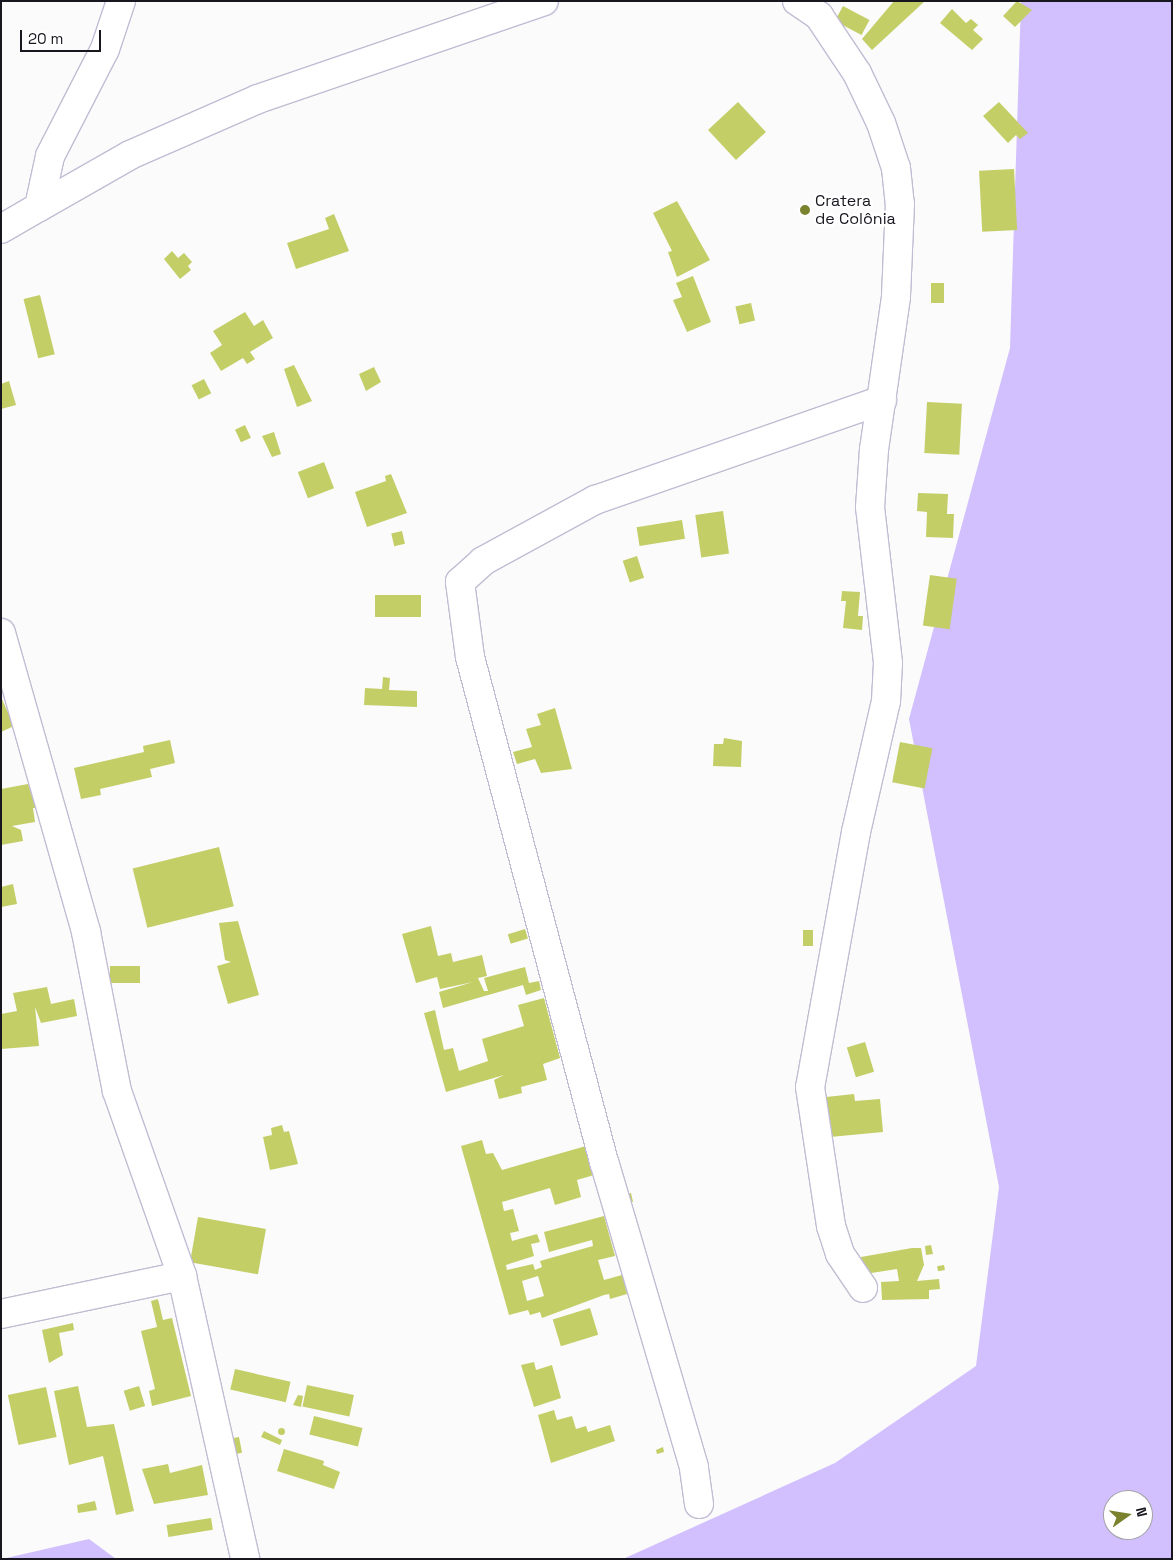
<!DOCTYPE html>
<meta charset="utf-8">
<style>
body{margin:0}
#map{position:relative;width:1173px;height:1560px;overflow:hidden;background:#fbfbfb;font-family:"Space Grotesk",sans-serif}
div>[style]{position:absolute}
.green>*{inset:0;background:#d1bffe}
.building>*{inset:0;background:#c3ce67;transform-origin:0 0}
.round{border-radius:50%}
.roads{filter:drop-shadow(1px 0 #c2bcd3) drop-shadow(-1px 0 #c2bcd3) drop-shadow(0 1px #c2bcd3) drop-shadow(0 -1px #c2bcd3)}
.minor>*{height:28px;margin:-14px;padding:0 14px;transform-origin:14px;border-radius:14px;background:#fff}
.dots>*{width:14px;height:14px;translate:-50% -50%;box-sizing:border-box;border:2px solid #fff;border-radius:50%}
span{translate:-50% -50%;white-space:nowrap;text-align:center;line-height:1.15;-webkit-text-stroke:5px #fff;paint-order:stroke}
.poi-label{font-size:16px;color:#18161e}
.left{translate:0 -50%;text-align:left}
.frame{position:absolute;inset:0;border:2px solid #18161e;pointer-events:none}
.north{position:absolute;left:1103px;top:1490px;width:50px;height:50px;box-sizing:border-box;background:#fff;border:1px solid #a3a2a5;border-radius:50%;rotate:77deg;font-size:14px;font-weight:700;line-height:20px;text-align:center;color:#18161e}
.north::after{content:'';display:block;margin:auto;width:18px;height:22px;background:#7b822e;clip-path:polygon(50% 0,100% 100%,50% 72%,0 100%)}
.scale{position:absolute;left:20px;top:30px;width:81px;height:22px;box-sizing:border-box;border:2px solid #18161e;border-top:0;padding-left:6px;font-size:15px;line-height:18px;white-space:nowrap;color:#18161e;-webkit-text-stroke:4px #fff;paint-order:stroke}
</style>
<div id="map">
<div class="green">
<i style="clip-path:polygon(evenodd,1021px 1px,1172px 1px,1172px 1559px,623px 1559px,835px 1463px,976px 1366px,999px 1187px,909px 719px,1010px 348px,1021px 1px,1113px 1500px,1143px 1500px,1143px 1530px,1113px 1530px,1113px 1500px)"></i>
<i style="clip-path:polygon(89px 1539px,116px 1559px,2px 1559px)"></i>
</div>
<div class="building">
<i style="clip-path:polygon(894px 1px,925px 1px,872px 50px,862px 39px)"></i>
<i style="clip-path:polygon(1017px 1px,1032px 10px,1015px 27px,1003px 16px)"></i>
<i style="left:843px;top:6px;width:30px;height:17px;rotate:28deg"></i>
<i style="clip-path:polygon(952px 9px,966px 23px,971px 19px,978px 25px,973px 30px,983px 39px,972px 50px,940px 23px)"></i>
<i style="left:738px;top:102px;width:41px;height:41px;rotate:47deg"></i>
<i style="clip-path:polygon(999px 102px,1028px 133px,1020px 139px,1016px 135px,1008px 143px,983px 116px)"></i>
<i style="left:1014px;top:169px;width:61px;height:35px;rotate:87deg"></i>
<i style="clip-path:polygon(677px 201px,710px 260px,677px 277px,668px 252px,672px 251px,653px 213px)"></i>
<i style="clip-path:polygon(334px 214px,349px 251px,296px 269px,287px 243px,329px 229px,325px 218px)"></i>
<i style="clip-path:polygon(172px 251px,178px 258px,184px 253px,192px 262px,188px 266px,191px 270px,180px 279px,164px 259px)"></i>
<i style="clip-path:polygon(693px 276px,711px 322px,687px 332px,673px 300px,682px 297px,676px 283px)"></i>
<i style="left:931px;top:283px;width:13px;height:20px"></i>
<i style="left:40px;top:295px;width:61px;height:17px;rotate:76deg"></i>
<i style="left:751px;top:303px;width:18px;height:16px;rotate:77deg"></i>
<i style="clip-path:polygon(245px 312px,254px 326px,263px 320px,273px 338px,250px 352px,255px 359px,247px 364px,243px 358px,221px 371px,210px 353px,222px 345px,213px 331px)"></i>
<i style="clip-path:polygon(294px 365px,312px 401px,297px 407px,284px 369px)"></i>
<i style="clip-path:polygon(374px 367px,381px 382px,366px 391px,359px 374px)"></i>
<i style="left:204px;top:379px;width:16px;height:14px;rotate:63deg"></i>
<i style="clip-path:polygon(9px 381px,16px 405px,1px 409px,1px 384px)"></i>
<i style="left:927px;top:402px;width:35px;height:51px;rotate:3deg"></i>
<i style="left:245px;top:425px;width:14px;height:11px;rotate:65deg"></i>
<i style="clip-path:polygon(274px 432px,281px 454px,272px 457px,262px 436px)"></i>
<i style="left:324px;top:462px;width:28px;height:28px;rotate:69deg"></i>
<i style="clip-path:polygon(391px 474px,407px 513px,367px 527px,355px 492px,386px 481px,385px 476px)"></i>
<i style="clip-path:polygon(918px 493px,948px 494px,947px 514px,954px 514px,953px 538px,926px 537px,927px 512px,917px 511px)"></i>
<i style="left:723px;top:511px;width:43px;height:28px;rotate:82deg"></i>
<i style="left:682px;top:520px;width:19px;height:46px;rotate:81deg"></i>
<i style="left:402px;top:531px;width:13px;height:11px;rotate:77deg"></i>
<i style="left:637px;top:556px;width:23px;height:15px;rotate:72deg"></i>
<i style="left:930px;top:575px;width:27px;height:51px;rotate:8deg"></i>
<i style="clip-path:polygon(842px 591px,860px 592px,858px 616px,863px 616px,862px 630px,843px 628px,846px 601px,841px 601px)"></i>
<i style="left:421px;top:595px;width:22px;height:46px;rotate:90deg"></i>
<i style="clip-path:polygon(383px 677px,390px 678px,389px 690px,417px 691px,417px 707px,364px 705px,365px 688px,382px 689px)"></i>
<i style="clip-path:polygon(1px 697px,14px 726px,1px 732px)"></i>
<i style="clip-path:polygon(555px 708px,572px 769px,541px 773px,535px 759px,517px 764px,513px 752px,532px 747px,526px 729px,541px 725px,537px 714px)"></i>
<i style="clip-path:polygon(724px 738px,742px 741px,741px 767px,713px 766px,714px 744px,723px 744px)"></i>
<i style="clip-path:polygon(170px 740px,175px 763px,150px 769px,152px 777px,100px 789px,101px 795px,81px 799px,74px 768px,144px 752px,143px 746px)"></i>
<i style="left:900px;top:742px;width:33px;height:41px;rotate:11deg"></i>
<i style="clip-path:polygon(28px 784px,36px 808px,33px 808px,35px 822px,12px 826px,21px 830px,23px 841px,1px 845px,1px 789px)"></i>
<i style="left:219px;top:847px;width:61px;height:89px;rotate:76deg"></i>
<i style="clip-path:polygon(13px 884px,17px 904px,1px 907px,1px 887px)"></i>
<i style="clip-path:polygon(238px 921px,259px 995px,228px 1004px,217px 966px,231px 962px,225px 960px,219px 923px)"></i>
<i style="clip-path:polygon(431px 926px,438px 956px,451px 953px,453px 962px,482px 955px,487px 976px,478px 978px,484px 991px,488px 991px,484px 978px,525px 967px,529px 983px,539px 981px,541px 990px,526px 995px,523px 985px,443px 1008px,439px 992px,473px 982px,440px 989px,437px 977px,416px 983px,402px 934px)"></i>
<i style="left:525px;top:929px;width:10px;height:18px;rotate:73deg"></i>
<i style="left:803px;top:930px;width:10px;height:16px"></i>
<i style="left:140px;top:966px;width:17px;height:30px;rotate:90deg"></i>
<i style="clip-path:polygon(47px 987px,51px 1004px,74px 999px,77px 1016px,41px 1023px,35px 1007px,39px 1046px,1px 1049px,1px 1014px,17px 1011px,13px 993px)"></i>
<i style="clip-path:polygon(544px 998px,560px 1058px,543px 1064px,547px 1080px,521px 1087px,522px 1093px,499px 1099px,494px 1080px,504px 1075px,446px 1092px,424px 1013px,435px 1010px,444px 1050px,453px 1048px,459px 1071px,488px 1061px,482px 1039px,524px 1026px,518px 1005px)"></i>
<i style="left:865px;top:1042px;width:31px;height:19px;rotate:73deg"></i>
<i style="clip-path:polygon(854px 1094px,855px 1101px,880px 1099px,883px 1132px,830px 1137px,826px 1097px)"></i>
<i style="clip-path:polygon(282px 1125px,284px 1132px,289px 1131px,298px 1164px,270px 1170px,263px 1137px,272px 1135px,271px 1128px)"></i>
<i style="clip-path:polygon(evenodd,482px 1140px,486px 1154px,493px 1153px,502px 1170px,586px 1146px,594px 1175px,577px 1180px,581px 1197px,555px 1205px,550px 1188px,502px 1202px,504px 1211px,513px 1209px,519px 1231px,510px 1233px,512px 1241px,537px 1234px,540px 1242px,531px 1244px,534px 1256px,506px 1265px,507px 1270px,533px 1264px,535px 1270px,542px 1267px,540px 1261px,593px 1246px,592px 1240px,549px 1252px,544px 1232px,604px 1216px,615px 1256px,598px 1260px,604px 1280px,622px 1275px,627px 1294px,610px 1299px,609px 1294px,604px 1295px,542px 1318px,540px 1312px,530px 1315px,528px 1310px,509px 1315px,461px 1146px,482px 1140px,538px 1276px,544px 1296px,527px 1301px,522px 1281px,538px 1276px)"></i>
<i style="left:631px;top:1193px;width:9px;height:7px;rotate:77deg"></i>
<i style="left:198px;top:1217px;width:69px;height:46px;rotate:10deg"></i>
<i style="clip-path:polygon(931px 1245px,933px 1254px,926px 1255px,925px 1246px)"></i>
<i style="clip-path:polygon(912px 1248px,921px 1248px,924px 1265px,917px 1281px,939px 1279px,940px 1289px,929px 1290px,929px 1299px,882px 1300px,881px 1282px,899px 1281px,897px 1269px,865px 1274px,861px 1257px)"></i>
<i style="left:944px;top:1265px;width:5px;height:7px;rotate:79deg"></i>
<i style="clip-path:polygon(158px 1299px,163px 1320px,172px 1318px,191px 1396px,152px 1406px,149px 1391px,155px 1389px,141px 1331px,157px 1327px,151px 1301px)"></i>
<i style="left:590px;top:1308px;width:28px;height:39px;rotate:73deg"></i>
<i style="clip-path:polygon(73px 1323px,74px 1330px,59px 1333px,63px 1355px,49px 1363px,42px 1330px)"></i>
<i style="clip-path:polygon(534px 1362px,536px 1370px,552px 1365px,561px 1398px,534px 1407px,521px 1365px)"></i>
<i style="left:235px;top:1369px;width:57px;height:21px;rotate:13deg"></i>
<i style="left:307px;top:1385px;width:48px;height:22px;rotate:12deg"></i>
<i style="clip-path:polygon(78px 1386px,87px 1427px,114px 1424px,134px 1511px,116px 1515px,103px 1456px,69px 1465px,54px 1391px)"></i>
<i style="left:139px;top:1386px;width:21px;height:16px;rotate:73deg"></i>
<i style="left:46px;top:1387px;width:51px;height:39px;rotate:78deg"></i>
<i style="clip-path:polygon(298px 1395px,303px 1396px,301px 1407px,293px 1405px)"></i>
<i style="clip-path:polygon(554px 1410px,557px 1420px,572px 1416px,576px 1429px,586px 1426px,588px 1432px,610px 1425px,615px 1441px,551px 1463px,538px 1415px)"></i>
<i style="left:314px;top:1416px;width:50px;height:19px;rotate:14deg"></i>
<i class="round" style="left:277.5px;top:1427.5px;width:7px;height:7px"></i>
<i style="clip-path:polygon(264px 1431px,282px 1440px,280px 1445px,261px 1437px)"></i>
<i style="left:239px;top:1437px;width:16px;height:13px;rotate:79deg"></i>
<i style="clip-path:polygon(663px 1447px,664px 1452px,657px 1454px,656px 1450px)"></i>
<i style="clip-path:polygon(284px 1449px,324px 1461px,323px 1465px,340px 1472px,334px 1489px,277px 1471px)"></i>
<i style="clip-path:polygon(168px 1464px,170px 1473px,202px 1465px,208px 1495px,154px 1504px,142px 1469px)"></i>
<i style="clip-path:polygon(95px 1501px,97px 1510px,78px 1513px,77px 1505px)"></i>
<i style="left:211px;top:1518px;width:12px;height:45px;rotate:81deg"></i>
</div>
<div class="roads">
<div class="minor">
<i style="left:797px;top:1px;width:27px;rotate:34deg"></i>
<i style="left:819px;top:16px;width:69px;rotate:56.3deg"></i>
<i style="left:857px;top:73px;width:55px;rotate:64.4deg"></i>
<i style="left:881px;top:123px;width:47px;rotate:71.6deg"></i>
<i style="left:896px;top:168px;width:36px;rotate:84deg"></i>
<i style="left:900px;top:204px;width:93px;rotate:92.5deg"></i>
<i style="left:896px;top:297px;width:154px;rotate:98.2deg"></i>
<i style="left:874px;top:449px;width:58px;rotate:93.9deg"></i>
<i style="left:870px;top:507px;width:157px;rotate:83.4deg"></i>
<i style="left:888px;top:663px;width:38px;rotate:93deg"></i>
<i style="left:886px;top:701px;width:134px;rotate:102.9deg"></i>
<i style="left:856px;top:832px;width:259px;rotate:100.2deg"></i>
<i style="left:810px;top:1087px;width:141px;rotate:81.4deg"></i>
<i style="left:831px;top:1226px;width:29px;rotate:72deg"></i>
<i style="left:840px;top:1254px;width:41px;rotate:55.9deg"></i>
<i style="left:39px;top:207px;width:105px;rotate:-29.7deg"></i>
<i style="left:130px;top:155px;width:140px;rotate:-23.6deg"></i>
<i style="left:258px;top:99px;width:302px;rotate:-18.9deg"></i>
<i style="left:1px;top:229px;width:44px;rotate:-30.1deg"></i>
<i style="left:39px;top:207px;width:52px;rotate:-77.8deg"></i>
<i style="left:50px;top:156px;width:120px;rotate:-62.8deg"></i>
<i style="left:105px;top:49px;width:51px;rotate:-71.6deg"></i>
<i style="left:1px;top:633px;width:311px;rotate:74.1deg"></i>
<i style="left:86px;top:932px;width:162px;rotate:79deg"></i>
<i style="left:117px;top:1091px;width:196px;rotate:70.6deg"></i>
<i style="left:182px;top:1276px;width:290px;rotate:77.4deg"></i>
<i style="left:1px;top:1314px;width:185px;rotate:-11.9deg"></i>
<i style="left:699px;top:1504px;width:37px;rotate:-98deg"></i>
<i style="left:694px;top:1467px;width:318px;rotate:-106.4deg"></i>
<i style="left:604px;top:1162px;width:522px;rotate:-104.86deg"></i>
<i style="left:470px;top:657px;width:76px;rotate:-97.6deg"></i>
<i style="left:460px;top:582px;width:31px;rotate:-42deg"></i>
<i style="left:483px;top:561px;width:128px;rotate:-28.6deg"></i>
<i style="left:595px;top:500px;width:304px;rotate:-19.2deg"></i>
</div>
</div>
<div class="dots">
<i style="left:805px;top:210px;background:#7b822e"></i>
</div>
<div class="poi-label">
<span class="left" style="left:815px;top:210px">Cratera<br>de Colônia</span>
</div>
<div class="frame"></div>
<div class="north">N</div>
<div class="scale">20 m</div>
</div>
